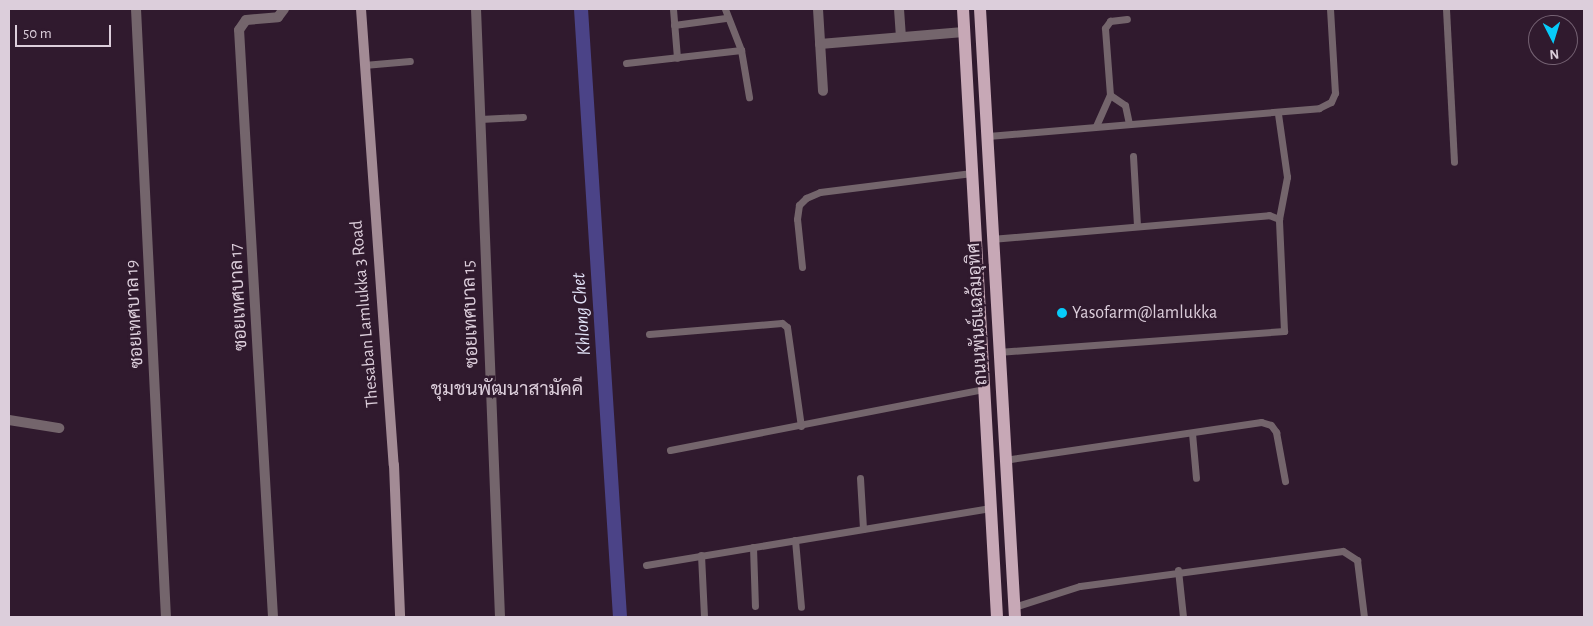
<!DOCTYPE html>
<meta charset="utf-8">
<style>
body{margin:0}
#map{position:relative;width:1593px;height:626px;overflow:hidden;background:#301a2e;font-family:"Alegreya Sans",Sarabun,sans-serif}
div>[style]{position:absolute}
.canal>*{height:14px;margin:-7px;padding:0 7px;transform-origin:7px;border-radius:7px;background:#4b4387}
.lane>*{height:7px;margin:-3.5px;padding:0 3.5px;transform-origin:3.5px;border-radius:3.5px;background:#74656c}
.street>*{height:10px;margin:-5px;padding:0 5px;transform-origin:5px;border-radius:5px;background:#74656c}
.secondary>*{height:10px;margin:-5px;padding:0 5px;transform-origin:5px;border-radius:5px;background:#a38b95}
.primary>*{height:12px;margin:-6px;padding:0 6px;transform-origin:6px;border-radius:6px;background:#c7a8b6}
.dots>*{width:14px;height:14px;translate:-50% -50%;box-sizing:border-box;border:2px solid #301a2e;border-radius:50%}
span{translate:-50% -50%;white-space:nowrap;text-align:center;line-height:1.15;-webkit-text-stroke:5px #301a2e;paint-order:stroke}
.street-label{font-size:18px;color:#dccedb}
.poi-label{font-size:18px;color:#dccedb}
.left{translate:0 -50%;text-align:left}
.water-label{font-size:19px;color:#e1e1f6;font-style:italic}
.neighbourhood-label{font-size:19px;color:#dccedb}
.frame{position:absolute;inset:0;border:10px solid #dccedb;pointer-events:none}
.north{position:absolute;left:1528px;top:15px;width:50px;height:50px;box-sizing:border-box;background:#301a2e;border:1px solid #756273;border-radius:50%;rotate:175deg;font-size:14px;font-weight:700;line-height:20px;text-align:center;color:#dccedb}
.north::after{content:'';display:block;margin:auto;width:18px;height:22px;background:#07cbf9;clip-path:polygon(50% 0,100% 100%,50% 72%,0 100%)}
.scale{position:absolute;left:15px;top:25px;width:96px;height:22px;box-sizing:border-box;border:2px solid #dccedb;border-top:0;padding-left:6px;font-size:15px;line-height:18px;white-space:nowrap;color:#dccedb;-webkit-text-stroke:4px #301a2e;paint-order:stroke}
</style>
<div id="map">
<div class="canal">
<i style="left:581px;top:9px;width:609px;rotate:86.33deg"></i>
</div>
<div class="lane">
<i style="left:673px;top:9px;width:49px;rotate:85.3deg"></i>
<i style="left:725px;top:9px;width:44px;rotate:68.7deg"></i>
<i style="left:741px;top:50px;width:48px;rotate:80.3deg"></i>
<i style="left:1446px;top:9px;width:153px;rotate:87deg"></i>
<i style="left:674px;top:25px;width:52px;rotate:-7.7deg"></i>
<i style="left:626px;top:63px;width:116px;rotate:-6.4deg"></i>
<i style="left:364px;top:65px;width:46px;rotate:-5deg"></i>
<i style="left:1110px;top:95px;width:18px;rotate:34deg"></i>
<i style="left:1125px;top:105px;width:19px;rotate:78deg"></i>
<i style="left:480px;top:119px;width:43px;rotate:-2.7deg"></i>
<i style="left:1096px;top:126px;width:34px;rotate:-66deg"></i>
<i style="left:1110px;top:95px;width:67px;rotate:-94.3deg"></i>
<i style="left:1105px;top:28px;width:9px;rotate:-54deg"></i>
<i style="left:1110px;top:21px;width:17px;rotate:-7deg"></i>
<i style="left:988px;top:136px;width:332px;rotate:-4.8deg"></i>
<i style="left:1319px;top:108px;width:13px;rotate:-27deg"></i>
<i style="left:1331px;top:102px;width:10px;rotate:-66deg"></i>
<i style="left:1335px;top:93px;width:84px;rotate:-93.4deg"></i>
<i style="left:1133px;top:156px;width:70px;rotate:86.7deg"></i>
<i style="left:991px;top:239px;width:279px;rotate:-4.9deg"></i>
<i style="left:1269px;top:215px;width:11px;rotate:22deg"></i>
<i style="left:802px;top:267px;width:48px;rotate:-95.9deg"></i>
<i style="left:797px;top:219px;width:14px;rotate:-82deg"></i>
<i style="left:799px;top:205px;width:10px;rotate:-45deg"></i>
<i style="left:806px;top:198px;width:15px;rotate:-23deg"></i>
<i style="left:820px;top:192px;width:153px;rotate:-7.1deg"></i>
<i style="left:649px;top:334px;width:133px;rotate:-4.7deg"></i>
<i style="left:782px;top:323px;width:6px;rotate:39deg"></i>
<i style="left:787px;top:327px;width:100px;rotate:82deg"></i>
<i style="left:998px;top:352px;width:287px;rotate:-4.2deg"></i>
<i style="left:1284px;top:331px;width:112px;rotate:-92.6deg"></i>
<i style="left:1279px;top:219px;width:43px;rotate:-79.2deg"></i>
<i style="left:1287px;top:177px;width:64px;rotate:-98.1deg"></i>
<i style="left:1192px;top:433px;width:45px;rotate:84.9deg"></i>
<i style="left:670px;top:450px;width:319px;rotate:-11deg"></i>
<i style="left:1004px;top:460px;width:260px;rotate:-8.4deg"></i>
<i style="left:1261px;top:422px;width:10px;rotate:17deg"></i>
<i style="left:1271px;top:425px;width:9px;rotate:54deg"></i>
<i style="left:1276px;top:432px;width:50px;rotate:79.6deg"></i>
<i style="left:860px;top:478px;width:51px;rotate:86.6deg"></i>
<i style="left:795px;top:540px;width:67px;rotate:84.9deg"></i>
<i style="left:753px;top:547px;width:59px;rotate:88.1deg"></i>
<i style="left:701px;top:555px;width:62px;rotate:87.2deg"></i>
<i style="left:646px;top:565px;width:349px;rotate:-9.4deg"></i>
<i style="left:1178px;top:570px;width:47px;rotate:83.9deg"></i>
<i style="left:1014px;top:607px;width:69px;rotate:-17.7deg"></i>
<i style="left:1080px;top:586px;width:265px;rotate:-7.6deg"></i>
<i style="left:1343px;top:551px;width:17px;rotate:33deg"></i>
<i style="left:1357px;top:560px;width:57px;rotate:83deg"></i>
</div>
<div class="street">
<i style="left:136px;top:9px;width:609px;rotate:87.18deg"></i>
<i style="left:476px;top:9px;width:608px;rotate:87.74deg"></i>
<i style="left:818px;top:9px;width:82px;rotate:86.5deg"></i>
<i style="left:899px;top:9px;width:28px;rotate:86deg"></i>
<i style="left:820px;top:44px;width:144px;rotate:-4.8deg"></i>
<i style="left:9px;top:420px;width:51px;rotate:9.1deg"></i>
<i style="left:273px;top:617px;width:588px;rotate:-93.31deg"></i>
<i style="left:239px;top:30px;width:12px;rotate:-55deg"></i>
<i style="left:246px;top:20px;width:32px;rotate:-5deg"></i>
<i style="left:278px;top:17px;width:10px;rotate:-53deg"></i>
</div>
<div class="secondary">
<i style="left:361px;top:9px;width:457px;rotate:85.9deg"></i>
<i style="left:394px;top:465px;width:152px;rotate:87.7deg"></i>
</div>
<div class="primary">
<i style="left:963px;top:9px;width:609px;rotate:86.8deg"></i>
<i style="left:980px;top:9px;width:609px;rotate:86.71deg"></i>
</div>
<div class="dots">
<i style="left:1062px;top:313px;background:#07cbf9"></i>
</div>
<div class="street-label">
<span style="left:239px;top:297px;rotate:-93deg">ซอยเทศบาล 17</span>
<span style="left:135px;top:314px;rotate:-93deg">ซอยเทศบาล 19</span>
<span style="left:365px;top:314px;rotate:-95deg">Thesaban Lamlukka 3 Road</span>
<span style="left:471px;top:314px;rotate:-92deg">ซอยเทศบาล 15</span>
<span style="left:978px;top:314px;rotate:-93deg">ถนนพันธ์แฉล้มอุทิศ</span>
</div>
<div class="poi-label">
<span class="left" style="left:1072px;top:313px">Yasofarm@lamlukka</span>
</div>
<div class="water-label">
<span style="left:582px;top:314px;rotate:-94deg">Khlong Chet</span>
</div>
<div class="neighbourhood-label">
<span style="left:507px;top:390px">ชุมชนพัฒนาสามัคคี</span>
</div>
<div class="frame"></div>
<div class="north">N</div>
<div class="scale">50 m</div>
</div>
